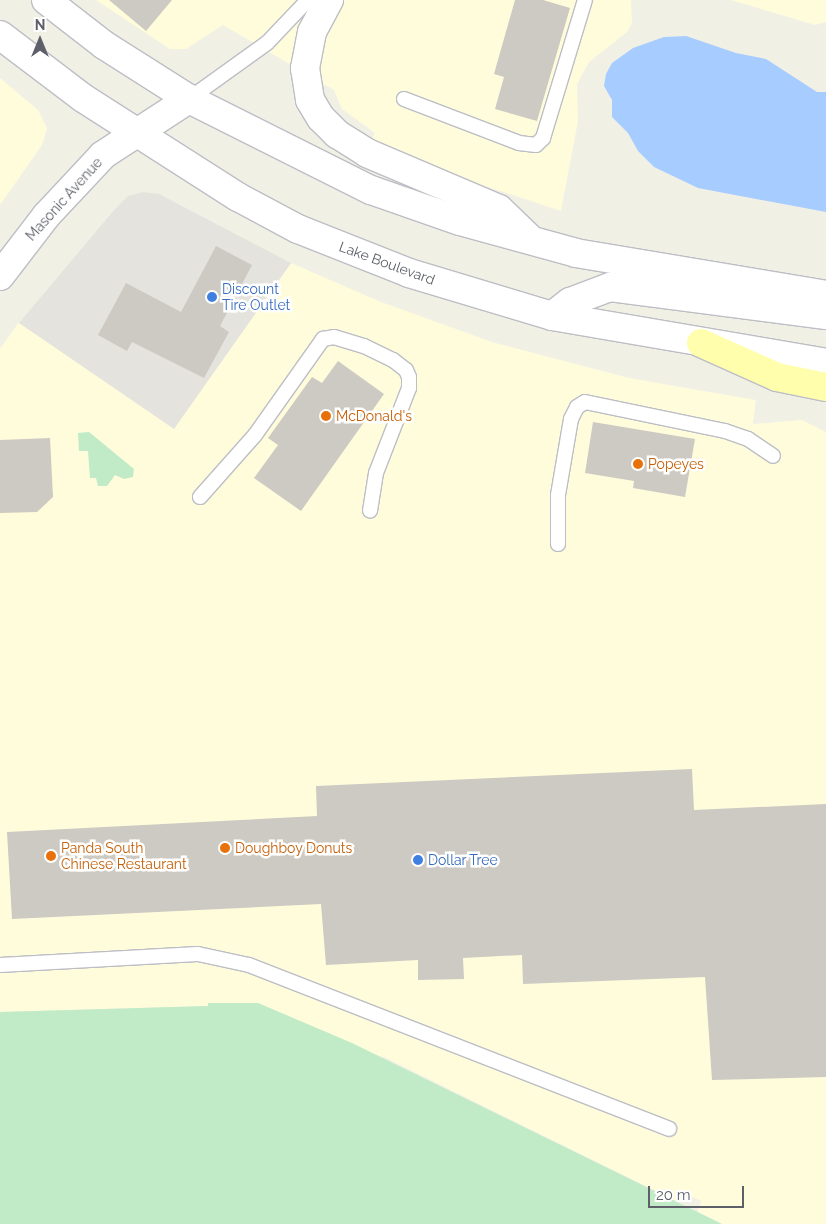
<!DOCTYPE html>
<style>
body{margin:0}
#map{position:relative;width:826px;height:1224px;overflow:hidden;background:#f1f0e5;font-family:Raleway,sans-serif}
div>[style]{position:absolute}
.commercial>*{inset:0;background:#fffcdc}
.industrial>*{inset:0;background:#e5e3dd}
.green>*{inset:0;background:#c0ebc6}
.water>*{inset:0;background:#a7ccff}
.building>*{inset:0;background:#cccac2}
.roads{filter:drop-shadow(1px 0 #bdbec5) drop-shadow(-1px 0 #bdbec5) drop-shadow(0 1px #bdbec5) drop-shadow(0 -1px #bdbec5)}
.lane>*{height:14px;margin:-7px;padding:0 7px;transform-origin:7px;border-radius:7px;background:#fff}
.street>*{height:28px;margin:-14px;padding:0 14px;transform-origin:14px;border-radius:14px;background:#fff}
.secondary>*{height:28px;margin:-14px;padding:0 14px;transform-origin:14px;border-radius:14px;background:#fff}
.primary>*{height:28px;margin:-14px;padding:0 14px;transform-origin:14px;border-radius:14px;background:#fffeac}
.dots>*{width:14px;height:14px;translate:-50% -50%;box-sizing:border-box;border:2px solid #fff;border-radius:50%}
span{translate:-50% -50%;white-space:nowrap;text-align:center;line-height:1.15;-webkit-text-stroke:5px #fff;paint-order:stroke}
.street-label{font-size:14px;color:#5d6068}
.shop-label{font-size:14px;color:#366cbe}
.left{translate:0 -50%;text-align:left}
.food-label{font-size:14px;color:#c56008}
.north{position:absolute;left:15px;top:15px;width:50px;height:50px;-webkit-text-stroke:4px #fff;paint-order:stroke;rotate:0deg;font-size:14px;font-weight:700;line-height:20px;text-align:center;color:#5d6068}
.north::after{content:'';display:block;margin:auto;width:18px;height:22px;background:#5d6068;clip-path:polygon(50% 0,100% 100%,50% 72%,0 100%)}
.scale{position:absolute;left:648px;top:1186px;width:96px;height:22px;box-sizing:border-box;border:2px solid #5d6068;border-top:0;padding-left:6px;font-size:15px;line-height:18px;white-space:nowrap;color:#5d6068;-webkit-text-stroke:4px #fff;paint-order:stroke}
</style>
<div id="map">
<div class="commercial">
<i style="clip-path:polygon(96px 0,631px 0,632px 23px,627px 32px,589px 62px,577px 84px,578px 121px,561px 211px,482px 185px,371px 140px,375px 133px,342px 109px,334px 90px,223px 25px,186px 49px,170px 49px)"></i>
<i style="clip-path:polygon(731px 0,826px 0,826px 22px,815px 25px)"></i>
<i style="clip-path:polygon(0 78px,38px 110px,47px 128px,42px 145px,0 205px)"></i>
<i style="clip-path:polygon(291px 263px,381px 302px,492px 342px,629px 378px,756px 400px,753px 424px,802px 420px,826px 432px,826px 1224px,722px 1224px,698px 1212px,701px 1201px,685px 1193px,676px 1201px,386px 1058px,209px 1003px,208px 1006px,0 1012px,0 349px,19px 322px,174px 428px)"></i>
</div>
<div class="industrial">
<i style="clip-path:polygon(143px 192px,159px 194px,291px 263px,174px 429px,19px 323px,115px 209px,128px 196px)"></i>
</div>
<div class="green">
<i style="clip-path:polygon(89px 432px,134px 469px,133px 477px,124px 479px,115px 475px,107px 486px,98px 486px,96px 478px,90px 478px,88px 451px,79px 451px,78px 433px)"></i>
<i style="clip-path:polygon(208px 1003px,258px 1003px,352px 1043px,722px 1224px,0 1224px,0 1012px,208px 1006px)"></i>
</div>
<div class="water">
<i style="clip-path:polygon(686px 36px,736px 53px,766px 59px,817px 92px,826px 92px,826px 212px,698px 188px,654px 167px,638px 151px,628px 133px,612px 117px,612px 100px,604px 86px,606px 74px,612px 63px,633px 48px,664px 37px)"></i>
</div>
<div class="building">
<i style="clip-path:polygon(109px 0,172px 0,146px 31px)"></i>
<i style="clip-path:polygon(515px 0,543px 0,570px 8px,537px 121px,495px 109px,504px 77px,494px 74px)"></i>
<i style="clip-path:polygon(216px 246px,252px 265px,220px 326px,229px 332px,204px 378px,132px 342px,127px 351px,98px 335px,126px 283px,181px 312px)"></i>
<i style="clip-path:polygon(338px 361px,384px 394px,301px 511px,254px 478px,278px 445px,268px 438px,312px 377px,322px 383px)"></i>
<i style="clip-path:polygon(593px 422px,695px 439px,685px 497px,633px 488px,634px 481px,585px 473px)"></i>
<i style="clip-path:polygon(50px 438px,53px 497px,37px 512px,0 513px,0 440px)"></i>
<i style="clip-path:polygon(692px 769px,694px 810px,826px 804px,826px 1077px,712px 1080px,705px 977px,523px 984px,522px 955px,463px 958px,464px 979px,418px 980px,418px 960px,326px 965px,321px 904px,12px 919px,7px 832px,317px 816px,316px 786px)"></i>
</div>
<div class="roads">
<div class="lane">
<i style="left:189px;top:99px;width:96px;rotate:-35.7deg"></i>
<i style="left:267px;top:43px;width:59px;rotate:-46.4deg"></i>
<i style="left:404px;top:99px;width:123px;rotate:20.9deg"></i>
<i style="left:519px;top:143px;width:17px;rotate:7deg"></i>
<i style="left:536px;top:145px;width:10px;rotate:-45deg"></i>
<i style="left:543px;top:138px;width:144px;rotate:-73.1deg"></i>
<i style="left:200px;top:497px;width:83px;rotate:-48.4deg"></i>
<i style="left:255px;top:435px;width:118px;rotate:-54.7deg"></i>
<i style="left:323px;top:339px;width:11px;rotate:-10deg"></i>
<i style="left:334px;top:337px;width:31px;rotate:17deg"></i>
<i style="left:364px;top:346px;width:32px;rotate:26deg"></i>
<i style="left:393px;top:360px;width:16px;rotate:38deg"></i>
<i style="left:406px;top:370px;width:8px;rotate:67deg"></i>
<i style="left:409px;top:377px;width:11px;rotate:90deg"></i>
<i style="left:409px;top:388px;width:91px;rotate:111.2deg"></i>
<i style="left:376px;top:473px;width:38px;rotate:99deg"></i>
<i style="left:558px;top:544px;width:49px;rotate:-90deg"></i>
<i style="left:558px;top:495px;width:77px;rotate:-80.3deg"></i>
<i style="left:571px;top:419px;width:13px;rotate:-63deg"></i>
<i style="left:577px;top:407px;width:9px;rotate:-32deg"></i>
<i style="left:585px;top:402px;width:143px;rotate:11.7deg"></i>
<i style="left:725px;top:431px;width:24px;rotate:19deg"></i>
<i style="left:748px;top:439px;width:30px;rotate:34deg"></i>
<i style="left:0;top:965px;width:198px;rotate:-3.2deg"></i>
<i style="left:198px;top:954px;width:52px;rotate:12.2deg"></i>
<i style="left:249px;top:965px;width:451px;rotate:21.3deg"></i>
</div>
<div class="street">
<i style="left:0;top:276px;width:76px;rotate:-52.5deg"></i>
<i style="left:46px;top:216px;width:83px;rotate:-46.9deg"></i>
<i style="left:103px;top:155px;width:103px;rotate:-33.1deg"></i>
</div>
<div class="secondary">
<i style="left:46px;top:0;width:73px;rotate:37.8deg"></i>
<i style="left:104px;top:45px;width:101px;rotate:32.4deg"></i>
<i style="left:189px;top:99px;width:203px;rotate:26.6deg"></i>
<i style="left:371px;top:190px;width:94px;rotate:19.2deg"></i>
<i style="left:460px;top:221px;width:120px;rotate:15.4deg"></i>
<i style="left:576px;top:253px;width:254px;rotate:9.5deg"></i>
<i style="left:329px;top:0;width:36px;rotate:118deg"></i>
<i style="left:312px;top:32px;width:37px;rotate:101deg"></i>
<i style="left:305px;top:68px;width:32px;rotate:81deg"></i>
<i style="left:310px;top:100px;width:21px;rotate:59deg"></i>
<i style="left:321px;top:118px;width:23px;rotate:45deg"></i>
<i style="left:337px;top:134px;width:36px;rotate:32deg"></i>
<i style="left:367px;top:153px;width:143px;rotate:23deg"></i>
<i style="left:499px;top:209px;width:43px;rotate:44.1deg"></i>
<i style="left:0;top:35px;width:104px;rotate:37.2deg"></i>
<i style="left:83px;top:98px;width:184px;rotate:32.6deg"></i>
<i style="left:238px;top:197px;width:68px;rotate:28.1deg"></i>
<i style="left:298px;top:229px;width:119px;rotate:21.6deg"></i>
<i style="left:409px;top:273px;width:149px;rotate:16.7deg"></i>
<i style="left:552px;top:316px;width:278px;rotate:9.7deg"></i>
<i style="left:552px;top:316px;width:23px;rotate:-38deg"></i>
<i style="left:570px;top:302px;width:43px;rotate:-20.6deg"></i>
<i style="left:610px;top:287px;width:218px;rotate:7.4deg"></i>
</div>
<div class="primary">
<i style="left:701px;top:343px;width:83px;rotate:24.1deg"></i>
<i style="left:777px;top:377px;width:50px;rotate:11.5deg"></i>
</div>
</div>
<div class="dots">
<i style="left:212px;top:297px;background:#3f7fe0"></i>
<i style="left:326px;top:416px;background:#e8710a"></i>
<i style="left:638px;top:464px;background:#e8710a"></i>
<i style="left:225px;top:848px;background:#e8710a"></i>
<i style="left:51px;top:856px;background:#e8710a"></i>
<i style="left:418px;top:860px;background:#3f7fe0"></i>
</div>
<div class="street-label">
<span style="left:64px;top:199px;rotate:-48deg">Masonic Avenue</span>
<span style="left:387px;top:263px;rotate:20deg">Lake Boulevard</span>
</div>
<div class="shop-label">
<span class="left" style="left:222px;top:297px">Discount<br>Tire Outlet</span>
<span class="left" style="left:428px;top:860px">Dollar Tree</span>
</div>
<div class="food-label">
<span class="left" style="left:336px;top:416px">McDonald's</span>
<span class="left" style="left:648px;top:464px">Popeyes</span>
<span class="left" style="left:61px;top:856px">Panda South<br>Chinese Restaurant</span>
<span class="left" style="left:235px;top:848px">Doughboy Donuts</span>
</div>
<div class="north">N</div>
<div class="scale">20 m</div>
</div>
